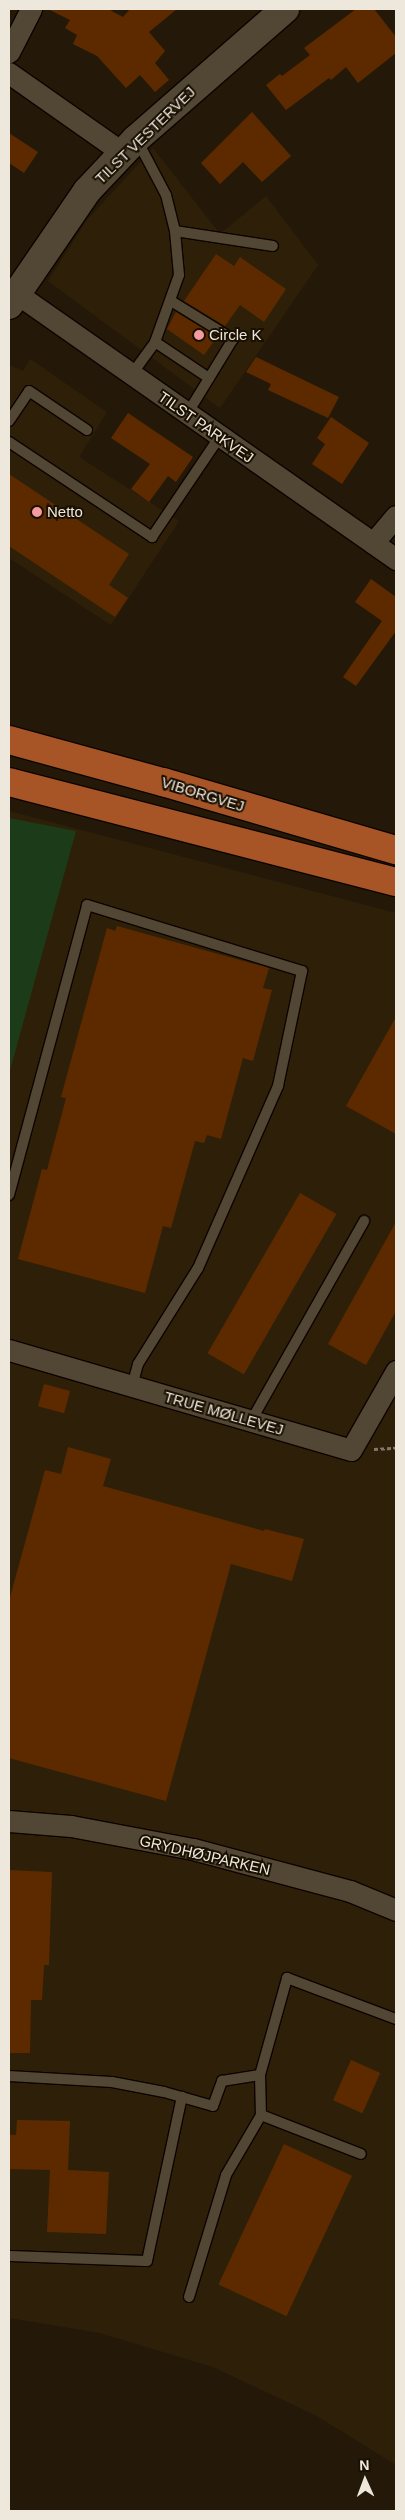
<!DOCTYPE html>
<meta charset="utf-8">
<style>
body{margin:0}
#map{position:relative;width:405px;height:2520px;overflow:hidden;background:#241908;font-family:Arial,sans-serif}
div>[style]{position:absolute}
.built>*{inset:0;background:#2e2008}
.green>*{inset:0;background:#1c3b18}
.building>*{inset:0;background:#5d2a00;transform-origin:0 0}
.path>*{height:3px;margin-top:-1.5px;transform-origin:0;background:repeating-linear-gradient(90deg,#82786a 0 4px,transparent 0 6.5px)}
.roads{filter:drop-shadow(1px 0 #0d0400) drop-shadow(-1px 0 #0d0400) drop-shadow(0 1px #0d0400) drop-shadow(0 -1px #0d0400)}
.lane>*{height:10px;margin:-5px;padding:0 5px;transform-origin:5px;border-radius:5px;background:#524634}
.street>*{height:21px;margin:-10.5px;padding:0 10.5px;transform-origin:10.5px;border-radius:10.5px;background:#524634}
.secondary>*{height:28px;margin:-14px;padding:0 14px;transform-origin:14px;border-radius:14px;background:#524634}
.primary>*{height:28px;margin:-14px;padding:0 14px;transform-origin:14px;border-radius:14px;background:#a75427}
.dots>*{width:14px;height:14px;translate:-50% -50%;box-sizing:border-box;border:2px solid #1a1002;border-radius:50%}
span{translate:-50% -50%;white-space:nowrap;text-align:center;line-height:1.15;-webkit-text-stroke:4px #1a1002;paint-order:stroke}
.street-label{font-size:15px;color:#eee7dc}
.poi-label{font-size:15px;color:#eee7dc}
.left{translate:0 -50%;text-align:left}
.frame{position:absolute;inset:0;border:10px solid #eee7dc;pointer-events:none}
.north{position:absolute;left:340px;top:2455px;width:50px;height:50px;-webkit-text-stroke:4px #1a1002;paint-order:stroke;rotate:358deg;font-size:14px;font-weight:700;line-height:20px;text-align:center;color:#eee7dc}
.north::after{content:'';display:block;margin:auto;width:18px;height:22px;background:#eee7dc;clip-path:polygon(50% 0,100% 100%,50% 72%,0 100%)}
</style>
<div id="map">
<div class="built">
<i style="clip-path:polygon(153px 148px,220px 234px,266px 196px,318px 265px,220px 408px,48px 281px,87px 220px)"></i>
<i style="clip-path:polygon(30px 359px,107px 412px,79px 457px,179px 521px,111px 625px,9px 558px,9px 365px,23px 371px)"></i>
<i style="clip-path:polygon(9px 811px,396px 913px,396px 2465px,317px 2416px,213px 2367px,100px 2333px,9px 2318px)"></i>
</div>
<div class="green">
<i style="clip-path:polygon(9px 818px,76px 831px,9px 1074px)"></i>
</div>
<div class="building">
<i style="clip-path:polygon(48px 9px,108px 9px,123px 17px,130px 9px,177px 9px,149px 32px,165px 51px,155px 63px,169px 80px,155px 92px,140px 75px,126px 88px,97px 56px,73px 44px,77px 35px,65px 28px,70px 20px)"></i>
<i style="clip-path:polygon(356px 9px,374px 9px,396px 37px,396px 53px,358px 83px,346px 67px,331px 80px,329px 78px,286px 110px,266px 85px,280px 74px,282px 76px,310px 55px,304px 48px)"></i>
<i style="clip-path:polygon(252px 112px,291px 156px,262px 182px,243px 162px,220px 184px,201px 163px)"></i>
<i style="clip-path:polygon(9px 133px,38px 152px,24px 173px,9px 163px)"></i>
<i style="clip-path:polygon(216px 254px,234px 266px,240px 257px,286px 289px,264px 322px,240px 305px,225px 326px,184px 301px)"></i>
<i style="clip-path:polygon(176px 312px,217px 337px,204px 355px,167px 329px)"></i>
<i style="clip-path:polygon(256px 357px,339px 397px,328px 418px,268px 390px,271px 384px,246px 372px)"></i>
<i style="clip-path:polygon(128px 413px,193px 457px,176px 482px,168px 476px,149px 502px,131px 489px,150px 464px,111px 438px)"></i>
<i style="clip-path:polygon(331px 417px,369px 443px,342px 484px,312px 464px,325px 444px,317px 438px)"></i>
<i style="clip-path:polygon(9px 474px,129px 554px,109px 585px,128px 598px,115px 617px,9px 546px)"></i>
<i style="clip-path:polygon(371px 579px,396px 597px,396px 631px,356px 686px,343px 677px,382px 621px,355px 602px)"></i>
<i style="clip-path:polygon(117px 926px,269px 968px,263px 988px,272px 990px,253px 1061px,243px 1058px,221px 1139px,207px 1135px,204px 1143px,195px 1141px,171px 1228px,163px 1226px,145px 1293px,18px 1259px,42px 1169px,47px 1170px,66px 1098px,61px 1097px,107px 928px,115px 931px)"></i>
<i style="clip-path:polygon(396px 1017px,396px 1134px,346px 1106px)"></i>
<i style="left:300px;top:1193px;width:42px;height:185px;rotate:30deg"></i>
<i style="clip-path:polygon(396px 1222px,396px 1311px,366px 1365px,328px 1344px)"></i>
<i style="left:44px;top:1384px;width:27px;height:23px;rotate:15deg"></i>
<i style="clip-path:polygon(68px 1447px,111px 1459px,103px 1486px,264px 1531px,265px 1529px,304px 1539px,292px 1581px,231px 1564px,166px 1801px,9px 1758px,9px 1601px,45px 1470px,61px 1474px)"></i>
<i style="clip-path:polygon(9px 1870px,52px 1872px,49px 1965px,44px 1965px,42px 2000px,31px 2000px,30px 2053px,9px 2053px)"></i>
<i style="left:351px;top:2060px;width:32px;height:44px;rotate:24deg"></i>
<i style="clip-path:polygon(17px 2120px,70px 2121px,68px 2170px,109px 2172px,106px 2234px,47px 2232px,50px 2170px,9px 2169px,9px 2135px,16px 2135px)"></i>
<i style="left:284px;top:2144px;width:75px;height:155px;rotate:25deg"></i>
</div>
<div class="path">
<i style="left:374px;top:1449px;width:22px;rotate:-3deg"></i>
</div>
<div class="roads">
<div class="lane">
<i style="left:175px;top:231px;width:99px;rotate:8.7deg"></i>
<i style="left:171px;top:301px;width:73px;rotate:31.5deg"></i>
<i style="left:233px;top:339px;width:88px;rotate:121.5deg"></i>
<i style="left:155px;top:342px;width:65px;rotate:33.7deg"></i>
<i style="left:132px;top:374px;width:39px;rotate:-54deg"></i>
<i style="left:155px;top:342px;width:71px;rotate:-70.3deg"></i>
<i style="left:179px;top:275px;width:44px;rotate:-95.2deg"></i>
<i style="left:175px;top:231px;width:37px;rotate:-104deg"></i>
<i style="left:166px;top:195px;width:62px;rotate:-117.8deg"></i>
<i style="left:9px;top:421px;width:36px;rotate:-56deg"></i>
<i style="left:29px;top:391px;width:70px;rotate:33.9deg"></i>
<i style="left:9px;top:442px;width:172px;rotate:33.6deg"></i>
<i style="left:152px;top:537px;width:122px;rotate:-56deg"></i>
<i style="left:9px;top:1195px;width:300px;rotate:-74.9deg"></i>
<i style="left:87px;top:905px;width:225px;rotate:17.1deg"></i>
<i style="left:302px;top:971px;width:117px;rotate:101.8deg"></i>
<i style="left:278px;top:1086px;width:199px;rotate:113.7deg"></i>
<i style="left:198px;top:1268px;width:113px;rotate:122deg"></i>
<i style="left:138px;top:1364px;width:23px;rotate:105deg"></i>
<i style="left:251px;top:1421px;width:230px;rotate:-60.5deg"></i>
<i style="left:260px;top:2075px;width:40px;rotate:88.6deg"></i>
<i style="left:261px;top:2115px;width:107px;rotate:21.3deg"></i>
<i style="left:9px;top:2076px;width:103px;rotate:3.3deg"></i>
<i style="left:112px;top:2082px;width:53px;rotate:10.9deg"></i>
<i style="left:164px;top:2092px;width:51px;rotate:15.9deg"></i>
<i style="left:213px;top:2106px;width:27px;rotate:-70deg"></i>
<i style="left:222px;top:2081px;width:38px;rotate:-9deg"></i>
<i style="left:260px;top:2075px;width:101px;rotate:-74.4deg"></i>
<i style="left:287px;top:1978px;width:116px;rotate:20.6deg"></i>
<i style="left:9px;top:2256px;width:138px;rotate:2.1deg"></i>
<i style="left:147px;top:2261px;width:168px;rotate:-78deg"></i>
<i style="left:189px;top:2297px;width:127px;rotate:-73.1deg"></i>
<i style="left:226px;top:2175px;width:69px;rotate:-59.7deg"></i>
</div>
<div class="street">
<i style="left:9px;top:52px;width:48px;rotate:-62.9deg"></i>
<i style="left:9px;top:73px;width:139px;rotate:35.1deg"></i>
<i style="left:16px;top:293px;width:464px;rotate:35deg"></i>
<i style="left:373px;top:543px;width:35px;rotate:-50deg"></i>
<i style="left:9px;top:1350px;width:356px;rotate:16.3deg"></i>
<i style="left:351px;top:1450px;width:91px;rotate:-60.3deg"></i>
<i style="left:9px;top:1821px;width:62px;rotate:4.6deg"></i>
<i style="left:71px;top:1826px;width:124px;rotate:10.7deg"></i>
<i style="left:193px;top:1849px;width:163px;rotate:15deg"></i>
<i style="left:350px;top:1891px;width:50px;rotate:22.4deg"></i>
</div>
<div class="secondary">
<i style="left:9px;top:305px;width:138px;rotate:-55.6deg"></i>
<i style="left:87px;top:191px;width:71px;rotate:-46.7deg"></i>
<i style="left:136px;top:139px;width:198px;rotate:-41.1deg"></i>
</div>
<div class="primary">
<i style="left:9px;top:740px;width:160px;rotate:15.3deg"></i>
<i style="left:163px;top:782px;width:243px;rotate:16.3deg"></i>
<i style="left:9px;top:782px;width:400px;rotate:14.5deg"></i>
</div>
</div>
<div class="dots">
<i style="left:199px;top:335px;background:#f49b9f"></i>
<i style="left:37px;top:512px;background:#f49b9f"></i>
</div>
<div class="street-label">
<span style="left:145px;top:135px;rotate:-44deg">TILST VESTERVEJ</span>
<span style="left:206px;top:427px;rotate:35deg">TILST PARKVEJ</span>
<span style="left:203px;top:794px;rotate:17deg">VIBORGVEJ</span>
<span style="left:224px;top:1413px;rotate:16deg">TRUE MØLLEVEJ</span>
<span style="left:205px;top:1855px;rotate:13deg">GRYDHØJPARKEN</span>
</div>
<div class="poi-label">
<span class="left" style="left:209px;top:335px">Circle K</span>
<span class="left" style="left:47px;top:512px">Netto</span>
</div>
<div class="frame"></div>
<div class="north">N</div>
</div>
